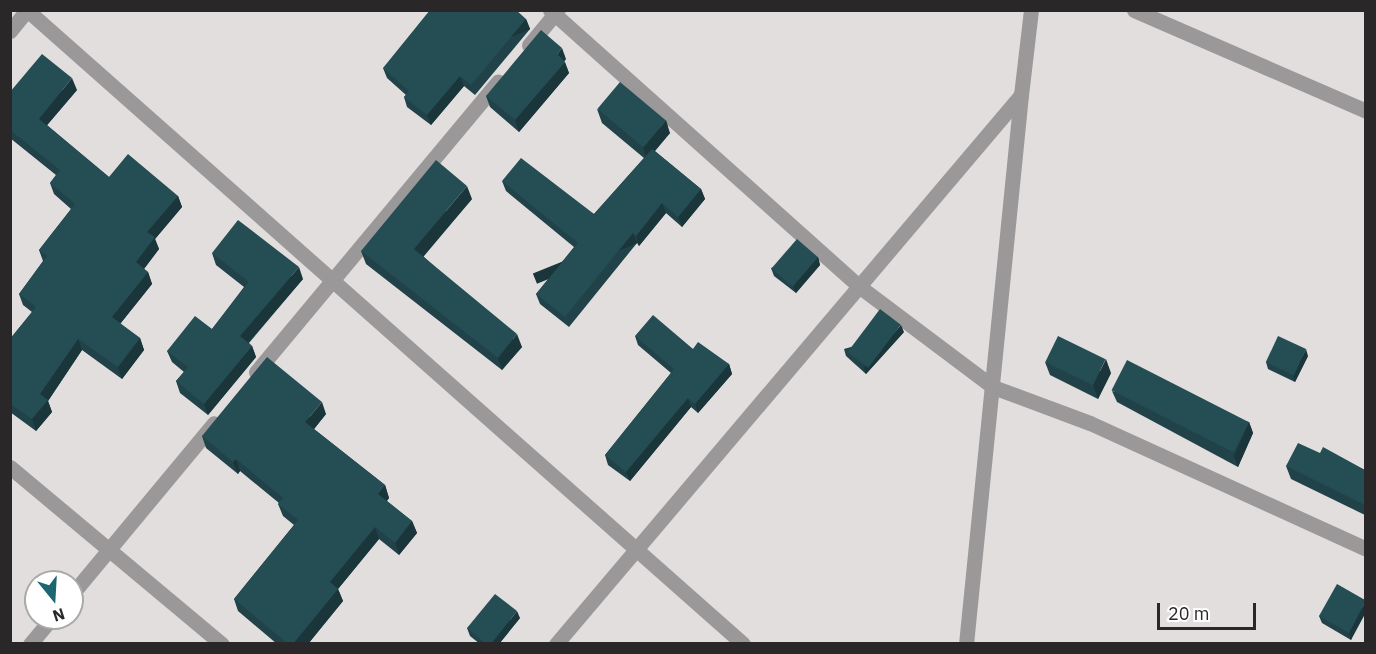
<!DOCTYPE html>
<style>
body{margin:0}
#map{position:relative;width:1376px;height:654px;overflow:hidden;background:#e2dede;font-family:"IBM Plex Sans",sans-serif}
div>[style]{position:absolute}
.street>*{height:15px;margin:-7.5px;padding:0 7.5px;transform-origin:7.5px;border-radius:7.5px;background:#9a9898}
.wall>*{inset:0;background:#204248}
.shaded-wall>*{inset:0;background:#1a363b;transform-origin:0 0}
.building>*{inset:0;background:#254d54;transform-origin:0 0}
span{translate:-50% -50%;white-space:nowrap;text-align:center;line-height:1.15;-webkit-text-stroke:6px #fff;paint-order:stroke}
.frame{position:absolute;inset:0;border:12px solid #292727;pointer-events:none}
.north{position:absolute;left:24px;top:570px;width:60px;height:60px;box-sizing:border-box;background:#fff;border:2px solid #a9a9a9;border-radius:50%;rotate:162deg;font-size:16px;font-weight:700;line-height:24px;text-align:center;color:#292727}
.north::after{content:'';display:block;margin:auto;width:21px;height:27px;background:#1c6672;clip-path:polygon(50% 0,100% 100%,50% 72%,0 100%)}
.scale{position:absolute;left:1157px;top:603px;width:99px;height:27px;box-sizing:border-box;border:3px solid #292727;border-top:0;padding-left:8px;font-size:18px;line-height:21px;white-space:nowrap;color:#292727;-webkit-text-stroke:4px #fff;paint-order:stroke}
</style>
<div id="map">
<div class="street">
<i style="left:27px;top:10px;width:956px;rotate:41.52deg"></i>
<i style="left:550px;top:10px;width:416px;rotate:41.8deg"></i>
<i style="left:860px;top:287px;width:166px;rotate:36.9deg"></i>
<i style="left:993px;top:387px;width:103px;rotate:20.4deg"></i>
<i style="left:1090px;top:423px;width:303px;rotate:24.5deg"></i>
<i style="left:1134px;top:10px;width:253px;rotate:23.5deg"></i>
<i style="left:10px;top:31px;width:27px;rotate:-51deg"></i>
<i style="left:529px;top:45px;width:45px;rotate:-50.4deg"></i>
<i style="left:256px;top:372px;width:378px;rotate:-50.2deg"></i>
<i style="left:10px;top:467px;width:276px;rotate:39.9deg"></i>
<i style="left:72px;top:594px;width:222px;rotate:-50.3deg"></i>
<i style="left:30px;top:644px;width:34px;rotate:-50deg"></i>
<i style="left:556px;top:644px;width:719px;rotate:-49.74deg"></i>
<i style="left:1021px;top:95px;width:86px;rotate:-83.3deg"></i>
<i style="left:966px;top:644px;width:552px;rotate:-84.28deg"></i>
</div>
<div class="wall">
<i style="clip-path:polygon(526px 19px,530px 29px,475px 95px,464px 86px,431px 125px,407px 107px,404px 97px,406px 95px,387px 78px,383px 68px)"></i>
<i style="clip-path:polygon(566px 59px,564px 61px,569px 73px,519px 132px,490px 107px,486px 96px)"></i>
<i style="clip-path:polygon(77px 90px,47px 125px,109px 177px,178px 196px,182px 207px,155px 239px,159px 249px,144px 269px,148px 272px,152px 284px,120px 324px,140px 338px,144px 350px,122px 379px,82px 350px,48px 401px,52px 412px,36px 431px,10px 412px,10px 339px,32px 312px,23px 305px,19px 294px,43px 261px,39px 250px,71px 209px,54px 194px,50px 183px,56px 175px,10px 138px,10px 92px)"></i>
<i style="clip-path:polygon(597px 109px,670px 133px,655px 151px,701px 189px,705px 199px,682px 227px,666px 213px,639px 246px,637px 243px,569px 327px,540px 304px,536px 294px,574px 247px,506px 191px,502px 181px,594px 214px,644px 158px,602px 123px)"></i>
<i style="clip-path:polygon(472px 199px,423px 256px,522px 347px,502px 370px,366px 264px,361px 251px)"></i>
<i style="clip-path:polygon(212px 253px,303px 279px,249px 343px,252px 346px,256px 357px,208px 415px,180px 393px,176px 381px,184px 372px,172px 362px,167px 351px,212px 329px,244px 287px,216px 265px)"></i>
<i style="clip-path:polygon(818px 257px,820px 265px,796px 293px,774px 276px,771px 268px)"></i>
<i style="clip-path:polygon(904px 332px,866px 374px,846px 356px,844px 349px)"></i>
<i style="clip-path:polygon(635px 336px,693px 349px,729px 364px,732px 374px,698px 413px,691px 407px,630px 481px,608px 465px,605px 455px,671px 373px,638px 345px)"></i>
<i style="clip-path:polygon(1308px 356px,1295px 382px,1268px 369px,1266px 362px)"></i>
<i style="clip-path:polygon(1045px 362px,1111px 373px,1098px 399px,1050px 375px)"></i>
<i style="clip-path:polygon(1112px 391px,1249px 422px,1253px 433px,1238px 467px,1117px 402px)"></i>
<i style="clip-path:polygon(326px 414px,314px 429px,385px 485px,389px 498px,387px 501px,412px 521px,417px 533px,399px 555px,379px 539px,338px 589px,343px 601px,308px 644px,277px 644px,238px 611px,234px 599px,294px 525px,283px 516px,278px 504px,279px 503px,240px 471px,238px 474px,206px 448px,202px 436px)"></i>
<i style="clip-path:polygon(1320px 453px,1365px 470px,1365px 515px,1291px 479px,1286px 466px)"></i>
<i style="clip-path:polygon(1365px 600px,1351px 640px,1322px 623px,1319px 616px)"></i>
<i style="clip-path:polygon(520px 618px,499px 644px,480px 644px,470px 636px,467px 628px)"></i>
</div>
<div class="shaded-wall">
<i style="left:526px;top:19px;width:11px;height:86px;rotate:68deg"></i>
<i style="clip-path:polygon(562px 48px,566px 59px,561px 66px,557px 54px)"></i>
<i style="clip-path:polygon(565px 62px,569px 73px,519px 132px,515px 120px)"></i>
<i style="clip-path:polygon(460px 76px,464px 86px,431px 125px,427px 115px)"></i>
<i style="clip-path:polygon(72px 78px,77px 90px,43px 130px,39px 119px)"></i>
<i style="clip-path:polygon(666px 120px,670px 133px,647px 160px,643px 147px)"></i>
<i style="clip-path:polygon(467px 186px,472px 199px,419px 262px,414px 249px)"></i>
<i style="clip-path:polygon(701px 189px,705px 199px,682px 227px,678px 217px)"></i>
<i style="clip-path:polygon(178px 196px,182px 207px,155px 239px,159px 249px,140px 274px,136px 262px,147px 232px)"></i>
<i style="clip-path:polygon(662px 203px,666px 213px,639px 246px,636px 236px)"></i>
<i style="left:633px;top:233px;width:11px;height:108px;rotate:68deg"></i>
<i style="clip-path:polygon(818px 257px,820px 265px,796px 293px,793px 286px)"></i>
<i style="clip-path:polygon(299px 267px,303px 279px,244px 347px,240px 336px)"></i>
<i style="clip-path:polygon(148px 272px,152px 284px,116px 329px,112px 317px)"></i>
<i style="clip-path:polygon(901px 325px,904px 332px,866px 374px,864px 367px)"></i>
<i style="clip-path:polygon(517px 334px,522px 347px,502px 370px,498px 358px)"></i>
<i style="clip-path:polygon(140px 338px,144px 350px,122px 379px,118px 367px)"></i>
<i style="clip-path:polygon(78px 339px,82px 350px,48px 401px,52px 412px,36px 431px,32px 419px,40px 394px)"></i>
<i style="clip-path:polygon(252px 346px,256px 357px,208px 415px,204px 404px)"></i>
<i style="clip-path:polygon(1306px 349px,1308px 356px,1295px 382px,1293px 375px)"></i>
<i style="clip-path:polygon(1106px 359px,1111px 373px,1098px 399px,1093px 385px)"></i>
<i style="clip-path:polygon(729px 364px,732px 374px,698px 413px,695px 404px)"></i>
<i style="clip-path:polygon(688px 398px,691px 407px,630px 481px,626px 472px)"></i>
<i style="clip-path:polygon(322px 402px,326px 414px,310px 434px,305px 422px)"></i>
<i style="clip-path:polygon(1249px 422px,1253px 433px,1238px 467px,1234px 456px)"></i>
<i style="clip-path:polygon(236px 459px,240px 471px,238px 474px,233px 462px)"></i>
<i style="clip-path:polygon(385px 485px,389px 498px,382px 506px,378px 494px)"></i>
<i style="clip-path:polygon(412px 521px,417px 533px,399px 555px,395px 543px)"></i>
<i style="clip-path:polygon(375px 527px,379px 539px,338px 589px,343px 601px,308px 644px,293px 644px,330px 582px)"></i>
<i style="clip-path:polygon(1365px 602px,1365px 614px,1351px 640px,1349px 633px)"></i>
<i style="clip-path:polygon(517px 611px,520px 618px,499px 644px,491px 644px)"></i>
</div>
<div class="building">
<i style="clip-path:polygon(430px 10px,516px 10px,526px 19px,471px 85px,460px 76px,427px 115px,404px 97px,409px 91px,383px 68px)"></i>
<i style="clip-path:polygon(541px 30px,562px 48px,557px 54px,565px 62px,515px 120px,486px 96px)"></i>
<i style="clip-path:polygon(42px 54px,72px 78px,39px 119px,109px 177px,128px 154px,178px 196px,147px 232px,155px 237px,136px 262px,148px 272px,112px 317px,140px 338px,118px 367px,78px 339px,40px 394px,48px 400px,32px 419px,10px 404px,10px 339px,36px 307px,19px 294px,47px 256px,39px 250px,75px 204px,50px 183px,60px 170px,10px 130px,10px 92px)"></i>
<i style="left:620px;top:82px;width:60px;height:35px;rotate:40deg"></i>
<i style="clip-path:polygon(652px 149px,701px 189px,678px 217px,662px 203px,636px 236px,633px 233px,565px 317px,536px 294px,578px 243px,502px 181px,521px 158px,594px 214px)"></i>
<i style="clip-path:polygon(436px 160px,467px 186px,414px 249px,517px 334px,498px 358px,361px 251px)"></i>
<i style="clip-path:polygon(238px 220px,299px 267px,240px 336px,252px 346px,204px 404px,176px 381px,188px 367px,167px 351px,195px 316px,212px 329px,249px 282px,212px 253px)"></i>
<i style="left:797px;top:239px;width:28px;height:39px;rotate:41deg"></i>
<i style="left:880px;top:309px;width:26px;height:54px;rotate:37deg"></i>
<i style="clip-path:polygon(653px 315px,693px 349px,698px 342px,729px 364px,695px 404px,688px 398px,626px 472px,605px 455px,674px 369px,635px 336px)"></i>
<i style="left:1058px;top:336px;width:53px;height:29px;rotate:26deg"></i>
<i style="left:1278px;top:336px;width:31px;height:29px;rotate:25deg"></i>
<i style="clip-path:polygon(267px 357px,322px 402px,305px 422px,385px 485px,378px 494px,412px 521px,395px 543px,375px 527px,330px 582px,338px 589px,293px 644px,288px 644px,234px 599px,298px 520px,278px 504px,283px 498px,236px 459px,233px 462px,202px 436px)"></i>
<i style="left:1127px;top:360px;width:137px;height:34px;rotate:27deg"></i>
<i style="clip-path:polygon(1298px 443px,1320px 453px,1323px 447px,1365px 470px,1365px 505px,1286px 466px)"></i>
<i style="clip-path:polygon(1337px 584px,1365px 600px,1365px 602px,1349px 633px,1319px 616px)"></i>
<i style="clip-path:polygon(495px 594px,517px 611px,491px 644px,486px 644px,467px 628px)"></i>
</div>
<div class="frame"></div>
<div class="north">N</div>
<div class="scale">20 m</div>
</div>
